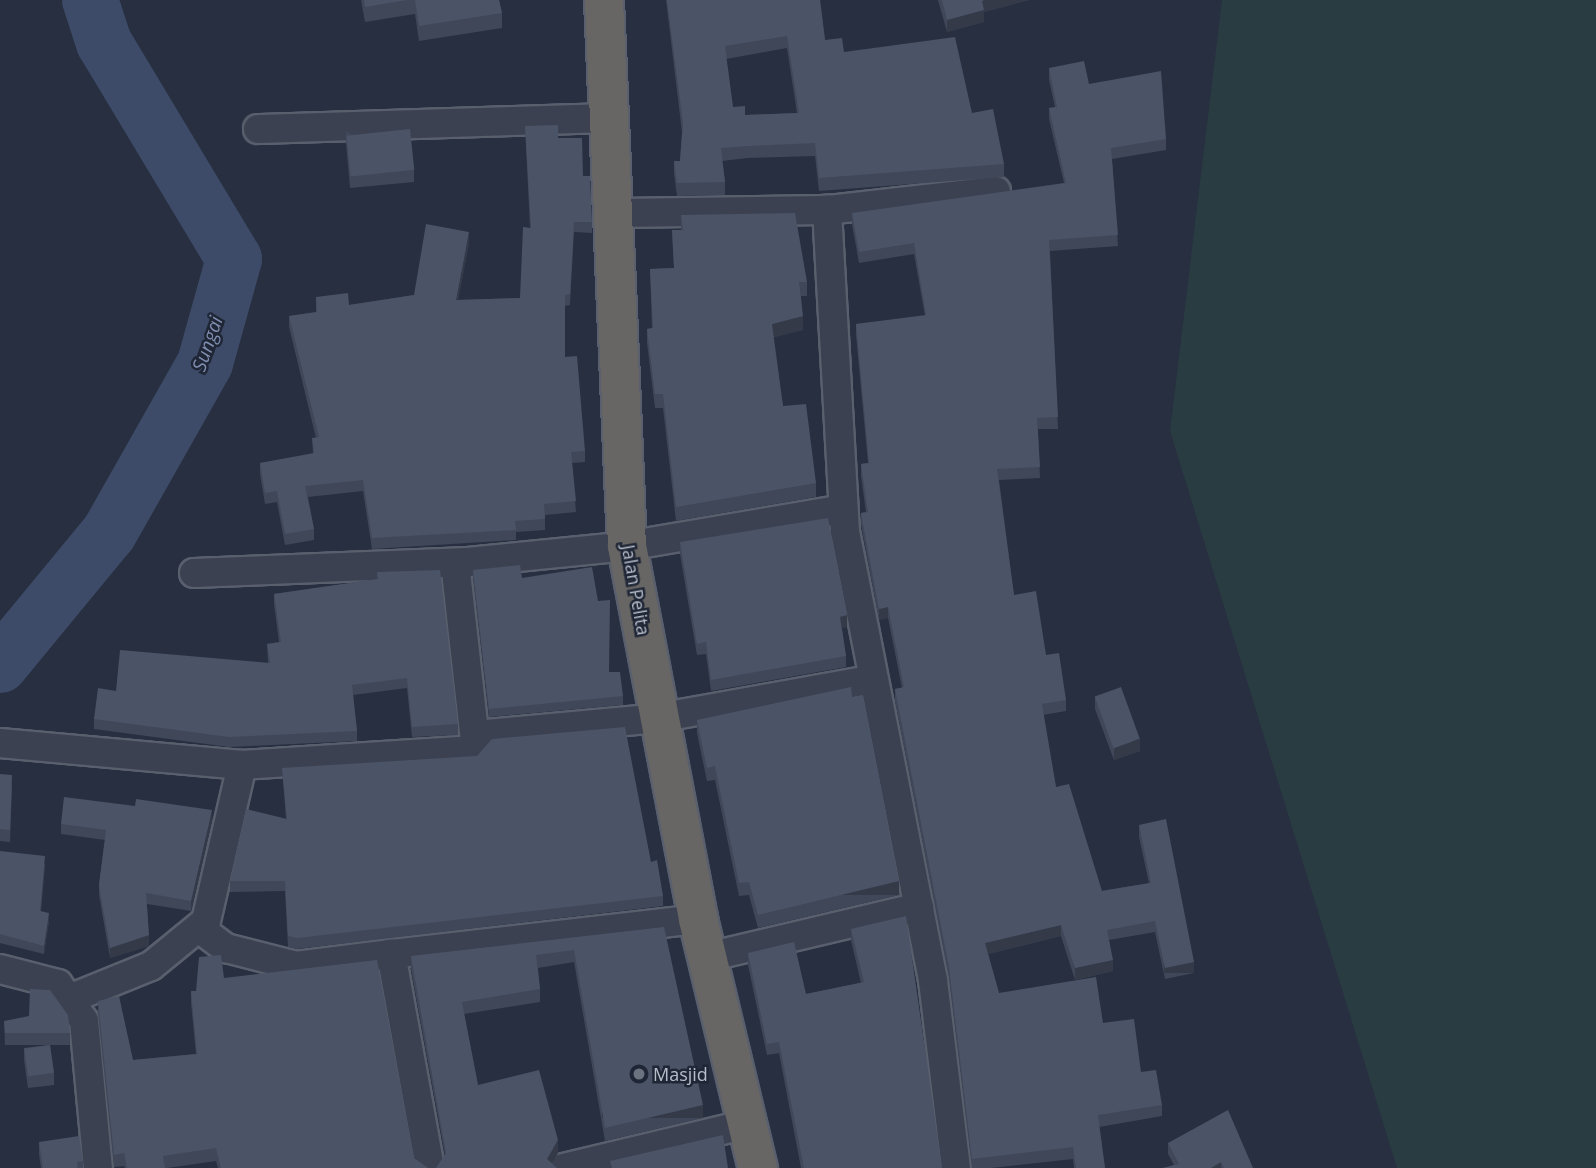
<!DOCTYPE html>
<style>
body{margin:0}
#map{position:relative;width:1596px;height:1168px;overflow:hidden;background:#272f40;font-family:"Open Sans",sans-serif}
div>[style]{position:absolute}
.green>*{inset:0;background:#293c41}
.river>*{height:56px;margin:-28px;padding:0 28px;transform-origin:28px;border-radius:28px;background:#3d4b68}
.roads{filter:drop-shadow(2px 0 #595f6d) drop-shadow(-2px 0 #595f6d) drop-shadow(0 2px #595f6d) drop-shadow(0 -2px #595f6d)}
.minor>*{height:28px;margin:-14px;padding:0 14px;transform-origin:14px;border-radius:14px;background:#3b4150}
.trunk>*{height:38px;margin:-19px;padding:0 19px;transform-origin:19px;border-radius:19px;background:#686664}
.wall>*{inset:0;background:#404759}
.shaded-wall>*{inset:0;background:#343a48;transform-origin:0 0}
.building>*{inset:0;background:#4b5367;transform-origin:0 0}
.dots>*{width:19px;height:19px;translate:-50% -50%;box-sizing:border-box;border:4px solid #1f2635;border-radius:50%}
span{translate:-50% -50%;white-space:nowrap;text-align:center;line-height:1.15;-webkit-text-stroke:5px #1f2635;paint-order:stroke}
.street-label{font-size:18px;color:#b7bdca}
.poi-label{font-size:18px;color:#b7bdca}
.left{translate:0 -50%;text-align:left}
.water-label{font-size:19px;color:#808fb1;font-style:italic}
</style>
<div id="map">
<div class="green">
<i style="clip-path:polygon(1222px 0,1596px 0,1596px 1168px,1397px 1168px,1170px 431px)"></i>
</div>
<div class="river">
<i style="left:0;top:665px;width:171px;rotate:-50.5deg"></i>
<i style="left:109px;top:533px;width:195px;rotate:-60.5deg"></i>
<i style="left:205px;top:363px;width:108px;rotate:-74.4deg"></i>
<i style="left:234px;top:259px;width:252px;rotate:-121deg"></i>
<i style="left:104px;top:43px;width:45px;rotate:-108deg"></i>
</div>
<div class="roads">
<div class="minor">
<i style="left:258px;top:129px;width:352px;rotate:-1.8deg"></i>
<i style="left:617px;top:213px;width:210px;rotate:-0.8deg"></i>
<i style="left:194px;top:573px;width:274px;rotate:-2.3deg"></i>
<i style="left:468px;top:562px;width:160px;rotate:-5.7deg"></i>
<i style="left:627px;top:546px;width:219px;rotate:-9.7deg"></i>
<i style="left:476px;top:735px;width:183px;rotate:-5.3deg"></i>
<i style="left:658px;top:718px;width:219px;rotate:-10.2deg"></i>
<i style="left:0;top:743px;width:243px;rotate:5.2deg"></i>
<i style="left:242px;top:765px;width:234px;rotate:-3.7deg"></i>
<i style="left:476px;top:750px;width:188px;rotate:-96.4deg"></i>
<i style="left:199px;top:928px;width:34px;rotate:37deg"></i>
<i style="left:226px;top:948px;width:72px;rotate:14.4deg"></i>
<i style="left:296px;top:966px;width:96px;rotate:-7.2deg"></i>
<i style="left:708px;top:957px;width:217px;rotate:-13.3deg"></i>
<i style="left:0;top:969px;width:60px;rotate:14.5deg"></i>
<i style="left:58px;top:984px;width:45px;rotate:54.9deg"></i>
<i style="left:84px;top:1021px;width:148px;rotate:84.6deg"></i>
<i style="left:72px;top:998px;width:85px;rotate:-22.1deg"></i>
<i style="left:151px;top:966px;width:71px;rotate:-39.3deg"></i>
<i style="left:206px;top:921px;width:160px;rotate:-77deg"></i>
<i style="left:430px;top:1168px;width:218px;rotate:-100.3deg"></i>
<i style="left:391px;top:954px;width:309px;rotate:-6.5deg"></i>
<i style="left:563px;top:1168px;width:190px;rotate:-13.4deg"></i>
<i style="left:956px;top:1168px;width:189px;rotate:-97deg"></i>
<i style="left:933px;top:980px;width:457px;rotate:-101.1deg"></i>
<i style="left:845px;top:532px;width:323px;rotate:-93.2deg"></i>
<i style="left:827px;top:210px;width:170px;rotate:-6.4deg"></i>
</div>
<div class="trunk">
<i style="left:604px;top:0;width:546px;rotate:87.59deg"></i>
<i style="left:627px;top:546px;width:380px;rotate:79.2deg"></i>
<i style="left:698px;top:919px;width:256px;rotate:76.5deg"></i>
</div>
</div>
<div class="wall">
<i style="clip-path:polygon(361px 0,499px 0,502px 13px,502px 28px,419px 41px,415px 14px,365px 22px)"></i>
<i style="clip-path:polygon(evenodd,666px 0,820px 0,825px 40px,844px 52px,972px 113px,1004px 164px,1004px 177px,819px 191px,815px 156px,748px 158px,722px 161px,725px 182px,725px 195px,677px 196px,674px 174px,674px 161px,680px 161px,682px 132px,666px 0,787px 48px,797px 113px,745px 115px,733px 107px,726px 59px,787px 48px)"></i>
<i style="clip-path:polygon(938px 0,1029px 0,984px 12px,984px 22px,947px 32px)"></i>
<i style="clip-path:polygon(1049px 68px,1089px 84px,1166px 139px,1166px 150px,1112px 159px,1118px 246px,1050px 251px,1058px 429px,1038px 429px,1040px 478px,999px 480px,1014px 595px,1046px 655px,1066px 700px,1066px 711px,1043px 715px,1056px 787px,1102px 891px,1149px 883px,1139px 837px,1139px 825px,1194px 973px,1165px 979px,1155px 932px,1109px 940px,1113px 971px,1075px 980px,1061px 936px,988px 954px,999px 993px,1103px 1023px,1141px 1072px,1162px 1105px,1162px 1116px,1099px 1127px,1105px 1168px,1074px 1168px,1073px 1159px,991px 1168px,972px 1168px,949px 978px,895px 701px,895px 689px,902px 688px,888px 618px,879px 620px,861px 524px,861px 513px,866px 512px,861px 476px,861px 464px,868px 463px,856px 335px,856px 324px,925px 316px,914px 254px,859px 263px,852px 224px,852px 213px,1064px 183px,1049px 119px,1049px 108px,1055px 107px,1049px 80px)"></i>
<i style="clip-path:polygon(525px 126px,558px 138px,583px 176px,592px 222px,592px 233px,574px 232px,570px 305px,565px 306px,565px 357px,585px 451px,585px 462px,572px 463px,576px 512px,545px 515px,545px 530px,516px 532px,516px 540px,372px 549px,363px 491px,308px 497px,314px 529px,314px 540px,285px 545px,277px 502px,265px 504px,260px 474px,260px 463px,313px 454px,312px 438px,316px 438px,289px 327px,289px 316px,316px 312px,316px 297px,349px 305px,414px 295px,469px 243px,458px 300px,520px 298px,530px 228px)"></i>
<i style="clip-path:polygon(346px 131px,414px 170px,414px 182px,350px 188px,346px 143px)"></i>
<i style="clip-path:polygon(681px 215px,807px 282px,807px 296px,801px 296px,803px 330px,773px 337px,783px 406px,816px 483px,816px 497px,676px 521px,663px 408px,655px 408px,647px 343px,647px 329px,652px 328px,650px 269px,674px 268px,672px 230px,681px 230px)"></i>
<i style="clip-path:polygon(680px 542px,847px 627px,842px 628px,846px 656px,846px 667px,711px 691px,706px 654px,697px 655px,680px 554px)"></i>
<i style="clip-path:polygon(473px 570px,522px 578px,609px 672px,623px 696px,623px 705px,489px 717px,473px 578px)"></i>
<i style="clip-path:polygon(377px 572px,458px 724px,458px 735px,412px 737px,407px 688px,353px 695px,357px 731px,357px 741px,229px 747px,94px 729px,94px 719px,116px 691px,268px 663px,267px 644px,279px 642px,274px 604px,274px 594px,377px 579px)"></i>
<i style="clip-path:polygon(852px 697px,899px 895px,758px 928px,749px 895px,739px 896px,715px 780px,707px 781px,697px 733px,697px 720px)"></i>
<i style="clip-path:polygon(1095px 697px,1140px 751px,1114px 760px,1095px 709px)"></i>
<i style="clip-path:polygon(282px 768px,651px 862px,663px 896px,663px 906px,297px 949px,288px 947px,285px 891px,230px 892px,230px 881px,286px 819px)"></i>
<i style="clip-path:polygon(0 774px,12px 787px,10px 842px,0 841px)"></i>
<i style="clip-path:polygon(212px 820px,191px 911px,147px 904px,149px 946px,110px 958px,99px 895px,99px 885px,105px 840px,61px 834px,61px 824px)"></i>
<i style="clip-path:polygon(0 851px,45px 864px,41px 911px,49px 921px,44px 954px,0 943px)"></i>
<i style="clip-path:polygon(664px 927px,703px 1118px,605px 1141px,574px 962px,538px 968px,540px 989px,540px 1002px,464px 1014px,478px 1085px,558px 1153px,552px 1163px,445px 1155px,411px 969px,411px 956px)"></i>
<i style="clip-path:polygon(851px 929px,942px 1168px,801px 1168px,779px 1053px,767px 1055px,748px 965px,748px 953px,806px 994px,861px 983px,851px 940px)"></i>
<i style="clip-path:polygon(224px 978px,414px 1158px,428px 1168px,218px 1168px,216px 1161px,167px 1168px,125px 1168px,124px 1166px,114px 1167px,98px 1013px,98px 1001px,133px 1060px,196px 1054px,191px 1003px,191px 991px,196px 991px)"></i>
<i style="clip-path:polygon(4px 1021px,70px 1033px,70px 1045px,50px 1045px,54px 1073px,54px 1085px,28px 1088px,24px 1060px,24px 1048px,49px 1045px,5px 1045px)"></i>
<i style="clip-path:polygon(39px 1142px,83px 1161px,83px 1168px,41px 1168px,39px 1154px)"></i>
<i style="clip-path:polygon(1168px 1143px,1253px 1168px,1163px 1168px,1174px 1165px,1168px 1154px)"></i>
</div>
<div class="shaded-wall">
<i style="clip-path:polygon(984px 0,1029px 0,984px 12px,984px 22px,947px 32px,947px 20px)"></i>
<i style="clip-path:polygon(469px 232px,469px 243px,456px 311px,456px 300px)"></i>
<i style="clip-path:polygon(803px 316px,803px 330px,772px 338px,772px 324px)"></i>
<i style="clip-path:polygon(888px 607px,888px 618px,879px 620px,879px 609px)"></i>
<i style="clip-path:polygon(847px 615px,847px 627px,840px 629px,840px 617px)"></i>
<i style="clip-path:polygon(1140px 739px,1140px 751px,1114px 760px,1114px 748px)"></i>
<i style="clip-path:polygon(212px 810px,212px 820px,191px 911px,191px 901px)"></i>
<i style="left:899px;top:881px;width:14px;height:145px;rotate:90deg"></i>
<i style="clip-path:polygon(49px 913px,49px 921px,44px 954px,44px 946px)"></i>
<i style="clip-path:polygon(1061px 925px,1061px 936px,985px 955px,985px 943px)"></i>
<i style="clip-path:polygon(149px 935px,149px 946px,110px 958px,110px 948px)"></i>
<i style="clip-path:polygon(1113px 960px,1113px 971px,1075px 980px,1075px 968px)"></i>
<i style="left:1194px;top:962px;width:11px;height:30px;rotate:90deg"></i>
<i style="left:703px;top:1105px;width:13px;height:101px;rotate:90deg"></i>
<i style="clip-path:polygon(558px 1140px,558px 1153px,549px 1168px,547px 1159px)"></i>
<i style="clip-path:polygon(1221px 1162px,1221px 1168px,1211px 1168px)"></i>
</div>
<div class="building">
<i style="clip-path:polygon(364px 0,407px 0,365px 7px)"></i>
<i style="clip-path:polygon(415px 0,499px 0,502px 13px,419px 26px)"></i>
<i style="clip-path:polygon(evenodd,667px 0,820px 0,825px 40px,842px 38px,844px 52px,955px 37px,972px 113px,993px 109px,1004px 164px,819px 178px,815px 143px,748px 146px,721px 148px,725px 182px,677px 183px,674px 161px,680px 161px,683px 123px,667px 0,787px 36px,799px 113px,745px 115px,745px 106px,733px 107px,725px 46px,787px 36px)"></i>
<i style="clip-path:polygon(942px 0,984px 0,982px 1px,984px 10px,947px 20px)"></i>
<i style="clip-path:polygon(1084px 61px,1089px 84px,1161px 71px,1166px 139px,1111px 148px,1118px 235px,1049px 240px,1058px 417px,1037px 418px,1040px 467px,997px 469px,1014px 595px,1036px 591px,1046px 655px,1059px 653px,1066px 700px,1042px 704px,1056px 787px,1069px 784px,1102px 891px,1151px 883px,1139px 825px,1166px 819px,1194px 962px,1165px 968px,1155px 921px,1107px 930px,1113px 960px,1075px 968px,1061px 925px,985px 943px,999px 993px,1096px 977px,1103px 1023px,1134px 1019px,1141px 1072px,1156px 1070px,1162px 1105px,1098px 1115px,1105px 1168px,1076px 1168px,1073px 1147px,972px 1159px,949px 967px,895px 689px,904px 687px,888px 607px,879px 609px,861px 513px,868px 512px,861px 464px,869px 463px,856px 324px,926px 315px,914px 243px,859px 252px,852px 213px,1066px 183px,1049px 108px,1057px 107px,1049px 68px)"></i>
<i style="clip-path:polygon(558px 125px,558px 138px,582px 138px,583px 176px,590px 176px,592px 222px,574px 222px,570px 294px,565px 295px,565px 357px,577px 356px,585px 451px,571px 452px,576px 501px,544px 504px,545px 519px,515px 521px,516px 530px,372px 538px,363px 480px,305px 486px,314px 529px,285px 534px,277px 491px,265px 493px,260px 463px,314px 453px,312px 438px,319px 437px,289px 316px,317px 312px,316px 297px,348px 293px,349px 305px,414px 295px,426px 224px,469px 232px,456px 300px,520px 298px,523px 227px,531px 228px,525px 126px)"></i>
<i style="left:410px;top:129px;width:41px;height:64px;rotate:84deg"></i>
<i style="clip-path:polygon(795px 213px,807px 282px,799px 282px,803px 316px,772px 324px,783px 406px,806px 404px,816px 483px,676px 507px,663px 394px,655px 394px,647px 329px,653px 328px,650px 269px,674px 268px,672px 230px,683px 230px,681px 215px)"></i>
<i style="clip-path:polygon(828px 518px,847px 615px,840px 617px,846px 656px,711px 680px,706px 642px,697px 644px,680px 542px)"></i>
<i style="clip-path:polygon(520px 565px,522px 578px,592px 567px,598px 601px,610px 600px,609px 672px,620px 672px,623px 696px,489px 709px,473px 570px)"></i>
<i style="clip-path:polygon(440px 570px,458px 724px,412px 727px,407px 678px,352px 685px,357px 731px,229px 737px,94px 719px,98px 688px,116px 691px,120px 650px,270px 663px,267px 644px,281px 642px,274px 594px,378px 579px,377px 572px)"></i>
<i style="clip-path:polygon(851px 687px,852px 697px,863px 695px,899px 881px,758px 915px,749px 882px,739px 883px,715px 766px,707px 768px,697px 720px)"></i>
<i style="left:1121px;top:687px;width:55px;height:28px;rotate:70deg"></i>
<i style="clip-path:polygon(625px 727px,651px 862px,657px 860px,663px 896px,297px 938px,288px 936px,285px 881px,230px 881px,246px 809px,287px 819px,282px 768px,477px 756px,492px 739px)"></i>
<i style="clip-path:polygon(0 774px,12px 775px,10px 830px,0 829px)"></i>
<i style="clip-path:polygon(64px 797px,135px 806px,136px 799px,212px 810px,191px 901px,146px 893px,149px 935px,110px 948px,99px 885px,106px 830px,61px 824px)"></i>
<i style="clip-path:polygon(0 851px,45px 856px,40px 911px,49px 913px,44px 946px,0 934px)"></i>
<i style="clip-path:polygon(906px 916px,942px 1168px,804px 1168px,779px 1042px,767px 1044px,748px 953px,794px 942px,806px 994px,864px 982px,851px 929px)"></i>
<i style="clip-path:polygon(664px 927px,703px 1105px,605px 1128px,574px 950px,536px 955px,540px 989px,462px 1002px,478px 1085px,539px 1070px,558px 1140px,547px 1159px,557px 1168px,436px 1168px,446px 1153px,411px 956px)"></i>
<i style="clip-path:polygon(221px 955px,224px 978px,377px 960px,414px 1158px,428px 1168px,221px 1168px,216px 1148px,163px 1156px,165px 1168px,127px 1168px,124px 1153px,114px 1155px,98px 1001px,119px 996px,133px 1060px,197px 1054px,191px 991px,196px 991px,199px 957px)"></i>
<i style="clip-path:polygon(30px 989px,50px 990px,68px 1015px,70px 1033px,5px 1033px,4px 1021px,29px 1016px)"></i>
<i style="left:50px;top:1045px;width:28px;height:26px;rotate:82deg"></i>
<i style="clip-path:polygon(1228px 1110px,1253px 1168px,1224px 1168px,1221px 1162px,1211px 1168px,1163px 1168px,1179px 1164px,1168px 1143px)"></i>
<i style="clip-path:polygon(723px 1135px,728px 1168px,612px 1168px,610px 1161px)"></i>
<i style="clip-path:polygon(79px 1136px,83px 1161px,77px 1162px,78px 1168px,43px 1168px,39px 1142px)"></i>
</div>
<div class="dots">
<i style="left:639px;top:1074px;background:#6b7280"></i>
</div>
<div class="street-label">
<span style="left:636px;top:590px;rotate:80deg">Jalan Pelita</span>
</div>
<div class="poi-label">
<span class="left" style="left:653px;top:1074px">Masjid</span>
</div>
<div class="water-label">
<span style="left:208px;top:344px;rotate:-71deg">Sungai</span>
</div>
</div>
